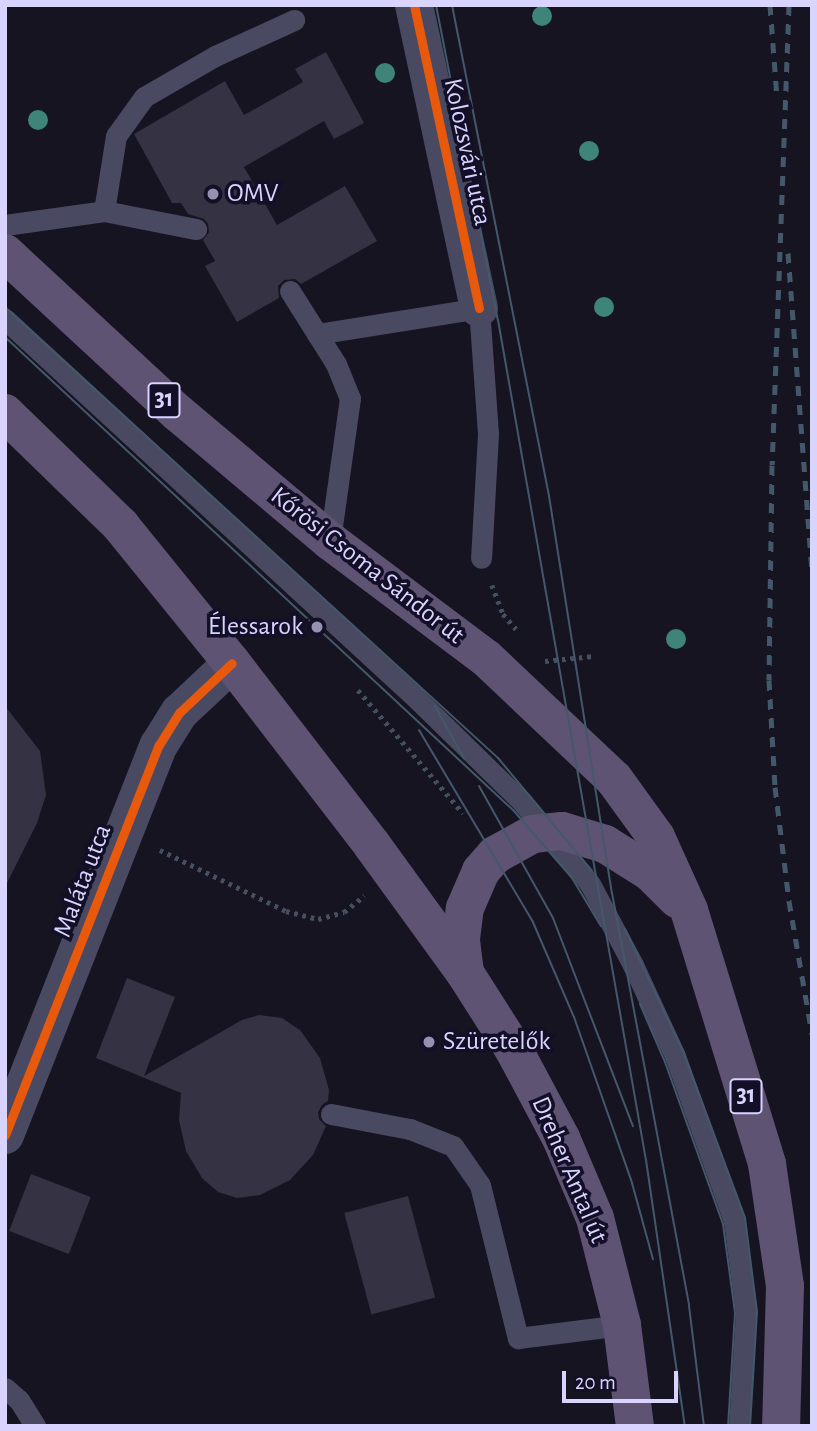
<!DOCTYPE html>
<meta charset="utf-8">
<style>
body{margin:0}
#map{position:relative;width:817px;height:1431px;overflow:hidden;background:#161421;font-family:"Alegreya Sans",sans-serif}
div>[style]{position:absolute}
.building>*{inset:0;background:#343243;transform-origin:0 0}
.path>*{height:4.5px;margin-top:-2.25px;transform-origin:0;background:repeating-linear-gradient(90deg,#44505f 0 3.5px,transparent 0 8.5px)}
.lane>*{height:21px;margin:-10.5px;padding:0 10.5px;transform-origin:10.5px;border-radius:10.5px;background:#4a4962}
.street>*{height:38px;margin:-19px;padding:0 19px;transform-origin:19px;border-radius:19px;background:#4a4962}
.primary>*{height:38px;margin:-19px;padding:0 19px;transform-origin:19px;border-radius:19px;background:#5e5373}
.tram>*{height:2px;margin:-1px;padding:0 1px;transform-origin:1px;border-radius:1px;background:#43596b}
.rail>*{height:5px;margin-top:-2.5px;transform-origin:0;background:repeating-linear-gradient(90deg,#43596b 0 10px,transparent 0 19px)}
.cycleway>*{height:9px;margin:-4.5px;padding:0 4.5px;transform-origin:4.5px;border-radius:4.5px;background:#e8590c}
.trees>*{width:20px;height:20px;margin:-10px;border-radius:50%;background:#3e8478}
.dots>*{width:19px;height:19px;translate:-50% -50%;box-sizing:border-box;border:4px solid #130f26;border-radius:50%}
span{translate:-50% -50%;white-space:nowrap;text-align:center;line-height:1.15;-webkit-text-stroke:7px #130f26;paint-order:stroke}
.shield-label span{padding:2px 5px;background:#130f26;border:2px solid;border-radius:5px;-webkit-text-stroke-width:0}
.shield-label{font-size:24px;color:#d9d4ff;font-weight:700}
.street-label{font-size:26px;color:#d9d4ff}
.poi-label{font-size:26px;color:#d9d4ff}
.left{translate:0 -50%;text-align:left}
.right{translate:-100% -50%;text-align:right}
.frame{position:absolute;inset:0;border:7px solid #d9d4ff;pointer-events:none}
.scale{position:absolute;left:562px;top:1371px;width:116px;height:32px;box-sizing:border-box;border:4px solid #d9d4ff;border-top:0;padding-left:9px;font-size:21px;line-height:24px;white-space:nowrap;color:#d9d4ff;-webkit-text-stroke:5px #130f26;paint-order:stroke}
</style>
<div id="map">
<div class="building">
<i style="clip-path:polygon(326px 52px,364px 123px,334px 139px,324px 121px,244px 167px,277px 225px,345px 186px,377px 241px,301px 284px,295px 279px,284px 280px,278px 286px,279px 298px,237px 322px,205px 266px,215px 261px,203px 240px,209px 232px,208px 224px,204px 219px,188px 214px,181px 203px,172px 203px,134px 134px,225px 81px,244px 115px,303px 82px,295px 69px)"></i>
<i style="clip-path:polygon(5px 706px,40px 751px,46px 795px,37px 823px,5px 887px)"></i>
<i style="clip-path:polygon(127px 978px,175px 997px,144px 1076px,242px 1020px,259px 1015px,282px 1018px,300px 1030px,320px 1058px,329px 1090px,328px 1101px,322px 1105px,318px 1112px,319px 1119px,326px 1126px,313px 1155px,290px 1180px,260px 1195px,237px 1198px,218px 1192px,202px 1178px,186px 1151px,179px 1120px,181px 1093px,96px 1058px)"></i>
<i style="left:31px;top:1174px;width:64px;height:61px;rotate:21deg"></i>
<i style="left:408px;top:1196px;width:105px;height:66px;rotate:75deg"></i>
</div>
<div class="path">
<i style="left:492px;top:585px;width:31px;rotate:69deg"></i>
<i style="left:503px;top:614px;width:20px;rotate:49deg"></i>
<i style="left:545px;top:661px;width:49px;rotate:-5.8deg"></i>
<i style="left:358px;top:690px;width:162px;rotate:49.5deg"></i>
<i style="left:160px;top:850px;width:140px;rotate:25.8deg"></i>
<i style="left:286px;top:911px;width:33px;rotate:14deg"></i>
<i style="left:318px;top:919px;width:27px;rotate:-15deg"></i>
<i style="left:344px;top:912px;width:26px;rotate:-39deg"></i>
</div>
<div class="lane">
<i style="left:104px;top:211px;width:76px;rotate:-80.9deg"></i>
<i style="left:116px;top:136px;width:48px;rotate:-54.3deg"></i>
<i style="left:144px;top:97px;width:82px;rotate:-30deg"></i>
<i style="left:215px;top:56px;width:87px;rotate:-24.5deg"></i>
<i style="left:5px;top:225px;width:100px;rotate:-8deg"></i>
<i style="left:104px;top:211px;width:94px;rotate:11.1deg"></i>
<i style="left:290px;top:291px;width:86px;rotate:57.8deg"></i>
<i style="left:336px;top:364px;width:37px;rotate:68deg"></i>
<i style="left:350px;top:398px;width:144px;rotate:98deg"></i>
<i style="left:5px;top:319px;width:562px;rotate:42.69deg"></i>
<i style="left:418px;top:700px;width:147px;rotate:44.4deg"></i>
<i style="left:523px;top:803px;width:105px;rotate:50.4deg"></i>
<i style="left:590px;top:884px;width:92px;rotate:62deg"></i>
<i style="left:633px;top:965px;width:100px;rotate:65.2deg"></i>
<i style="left:675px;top:1056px;width:175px;rotate:70.3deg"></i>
<i style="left:734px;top:1221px;width:93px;rotate:82.6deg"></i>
<i style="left:746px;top:1313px;width:113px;rotate:93.5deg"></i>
<i style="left:317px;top:334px;width:164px;rotate:-9.1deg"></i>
<i style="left:479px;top:308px;width:126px;rotate:85.9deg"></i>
<i style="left:488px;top:434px;width:124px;rotate:93.2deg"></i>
<i style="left:331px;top:1114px;width:80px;rotate:10.8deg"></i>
<i style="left:410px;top:1129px;width:46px;rotate:21.6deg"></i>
<i style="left:453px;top:1146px;width:47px;rotate:55.3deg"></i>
<i style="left:480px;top:1185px;width:158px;rotate:76.1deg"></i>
<i style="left:518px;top:1338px;width:105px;rotate:-7.1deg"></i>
<i style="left:5px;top:1388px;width:18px;rotate:41deg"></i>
<i style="left:19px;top:1400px;width:31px;rotate:58deg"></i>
</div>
<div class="street">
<i style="left:414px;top:5px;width:310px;rotate:77.9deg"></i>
<i style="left:5px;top:1135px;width:419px;rotate:-68.5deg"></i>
<i style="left:159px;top:745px;width:39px;rotate:-58deg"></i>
<i style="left:180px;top:712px;width:71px;rotate:-43.3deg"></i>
</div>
<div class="primary">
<i style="left:5px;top:253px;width:236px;rotate:42.8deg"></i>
<i style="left:178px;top:413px;width:199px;rotate:40.1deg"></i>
<i style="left:330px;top:541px;width:195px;rotate:36.9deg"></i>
<i style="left:486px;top:658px;width:176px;rotate:43.4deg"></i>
<i style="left:614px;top:779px;width:72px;rotate:54.1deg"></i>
<i style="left:656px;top:837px;width:80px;rotate:65.7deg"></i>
<i style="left:689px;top:910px;width:266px;rotate:72.9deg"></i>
<i style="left:767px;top:1164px;width:123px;rotate:81.6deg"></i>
<i style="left:785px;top:1286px;width:140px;rotate:91.6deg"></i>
<i style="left:5px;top:413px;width:162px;rotate:44.2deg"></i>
<i style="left:121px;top:526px;width:176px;rotate:51deg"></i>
<i style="left:232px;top:663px;width:230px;rotate:52.4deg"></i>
<i style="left:372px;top:845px;width:158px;rotate:54deg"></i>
<i style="left:465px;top:973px;width:91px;rotate:57.5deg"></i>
<i style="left:514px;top:1050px;width:100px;rotate:61.9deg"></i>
<i style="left:561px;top:1138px;width:87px;rotate:67deg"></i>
<i style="left:595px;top:1218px;width:110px;rotate:75.8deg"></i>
<i style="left:622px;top:1325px;width:102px;rotate:82.7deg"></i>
<i style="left:465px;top:973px;width:34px;rotate:-97deg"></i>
<i style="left:461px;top:939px;width:31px;rotate:-83deg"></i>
<i style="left:465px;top:908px;width:40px;rotate:-66.6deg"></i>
<i style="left:481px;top:871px;width:21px;rotate:-49deg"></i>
<i style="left:495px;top:855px;width:43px;rotate:-28.9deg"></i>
<i style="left:533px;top:834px;width:29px;rotate:-6deg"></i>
<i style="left:562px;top:831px;width:45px;rotate:16.8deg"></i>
<i style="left:605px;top:844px;width:54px;rotate:32.2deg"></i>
<i style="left:651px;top:873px;width:37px;rotate:45deg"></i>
</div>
<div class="tram">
<i style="left:436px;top:5px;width:321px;rotate:78.9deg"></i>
<i style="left:498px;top:320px;width:853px;rotate:80.01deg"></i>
<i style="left:646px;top:1160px;width:269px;rotate:81.7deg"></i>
<i style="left:452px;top:5px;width:500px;rotate:78.82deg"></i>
<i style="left:549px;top:496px;width:402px;rotate:81deg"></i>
<i style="left:612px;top:893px;width:420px;rotate:79.4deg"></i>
<i style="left:689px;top:1306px;width:121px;rotate:82.9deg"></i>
<i style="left:5px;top:307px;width:668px;rotate:42.45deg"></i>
<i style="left:498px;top:758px;width:147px;rotate:50.2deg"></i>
<i style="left:5px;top:337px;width:696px;rotate:42.96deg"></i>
<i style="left:514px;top:811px;width:89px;rotate:49.1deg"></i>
<i style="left:572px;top:878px;width:56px;rotate:58.9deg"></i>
<i style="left:435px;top:706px;width:60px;rotate:60.9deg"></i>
<i style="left:419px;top:730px;width:221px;rotate:59.3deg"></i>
<i style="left:532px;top:920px;width:106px;rotate:66.6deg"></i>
<i style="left:574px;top:1017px;width:176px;rotate:70.7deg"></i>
<i style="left:632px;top:1183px;width:79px;rotate:74.6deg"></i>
<i style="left:479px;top:786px;width:151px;rotate:60.7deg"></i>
<i style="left:553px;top:918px;width:223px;rotate:69deg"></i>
<i style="left:625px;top:929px;width:135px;rotate:64.6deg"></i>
<i style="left:683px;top:1051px;width:178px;rotate:69.6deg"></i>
<i style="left:745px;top:1218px;width:95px;rotate:82.7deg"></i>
<i style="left:757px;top:1312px;width:114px;rotate:93.5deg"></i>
<i style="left:640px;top:1004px;width:63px;rotate:66.7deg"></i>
<i style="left:665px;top:1062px;width:172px;rotate:70.3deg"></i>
<i style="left:723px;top:1224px;width:90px;rotate:82.3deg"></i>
<i style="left:735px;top:1313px;width:113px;rotate:93.5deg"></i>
</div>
<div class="rail">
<i style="left:770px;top:5px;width:94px;rotate:85.7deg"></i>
<i style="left:789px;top:5px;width:460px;rotate:92.1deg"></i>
<i style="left:772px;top:465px;width:215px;rotate:90.8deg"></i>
<i style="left:769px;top:680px;width:107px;rotate:86.8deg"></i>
<i style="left:775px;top:787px;width:115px;rotate:83deg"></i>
<i style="left:789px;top:901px;width:135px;rotate:80.2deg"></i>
<i style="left:788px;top:253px;width:320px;rotate:85.7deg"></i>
</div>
<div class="cycleway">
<i style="left:414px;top:5px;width:310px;rotate:77.9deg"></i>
<i style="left:5px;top:1135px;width:419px;rotate:-68.5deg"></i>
<i style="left:159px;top:745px;width:39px;rotate:-58deg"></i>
<i style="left:180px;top:712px;width:71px;rotate:-43.3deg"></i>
</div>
<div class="trees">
<i style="left:542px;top:16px"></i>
<i style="left:385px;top:73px"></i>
<i style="left:38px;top:120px"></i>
<i style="left:589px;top:151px"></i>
<i style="left:604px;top:307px"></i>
<i style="left:676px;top:639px"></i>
</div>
<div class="dots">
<i style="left:213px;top:194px;background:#9591b1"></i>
<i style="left:317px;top:627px;background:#9591b1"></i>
<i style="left:429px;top:1042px;background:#9591b1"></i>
</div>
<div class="shield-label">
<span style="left:164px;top:400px">31</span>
<span style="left:746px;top:1096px">31</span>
</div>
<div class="street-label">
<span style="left:467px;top:152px;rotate:78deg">Kolozsvári utca</span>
<span style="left:367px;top:566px;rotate:38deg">Kőrösi Csoma Sándor út</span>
<span style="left:83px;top:881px;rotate:-69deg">Maláta utca</span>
<span style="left:569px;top:1170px;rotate:67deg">Dreher Antal út</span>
</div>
<div class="poi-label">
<span class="left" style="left:227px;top:194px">OMV</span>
<span class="right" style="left:303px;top:627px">Élessarok</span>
<span class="left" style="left:443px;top:1042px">Szüretelők</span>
</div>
<div class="frame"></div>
<div class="scale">20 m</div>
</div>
